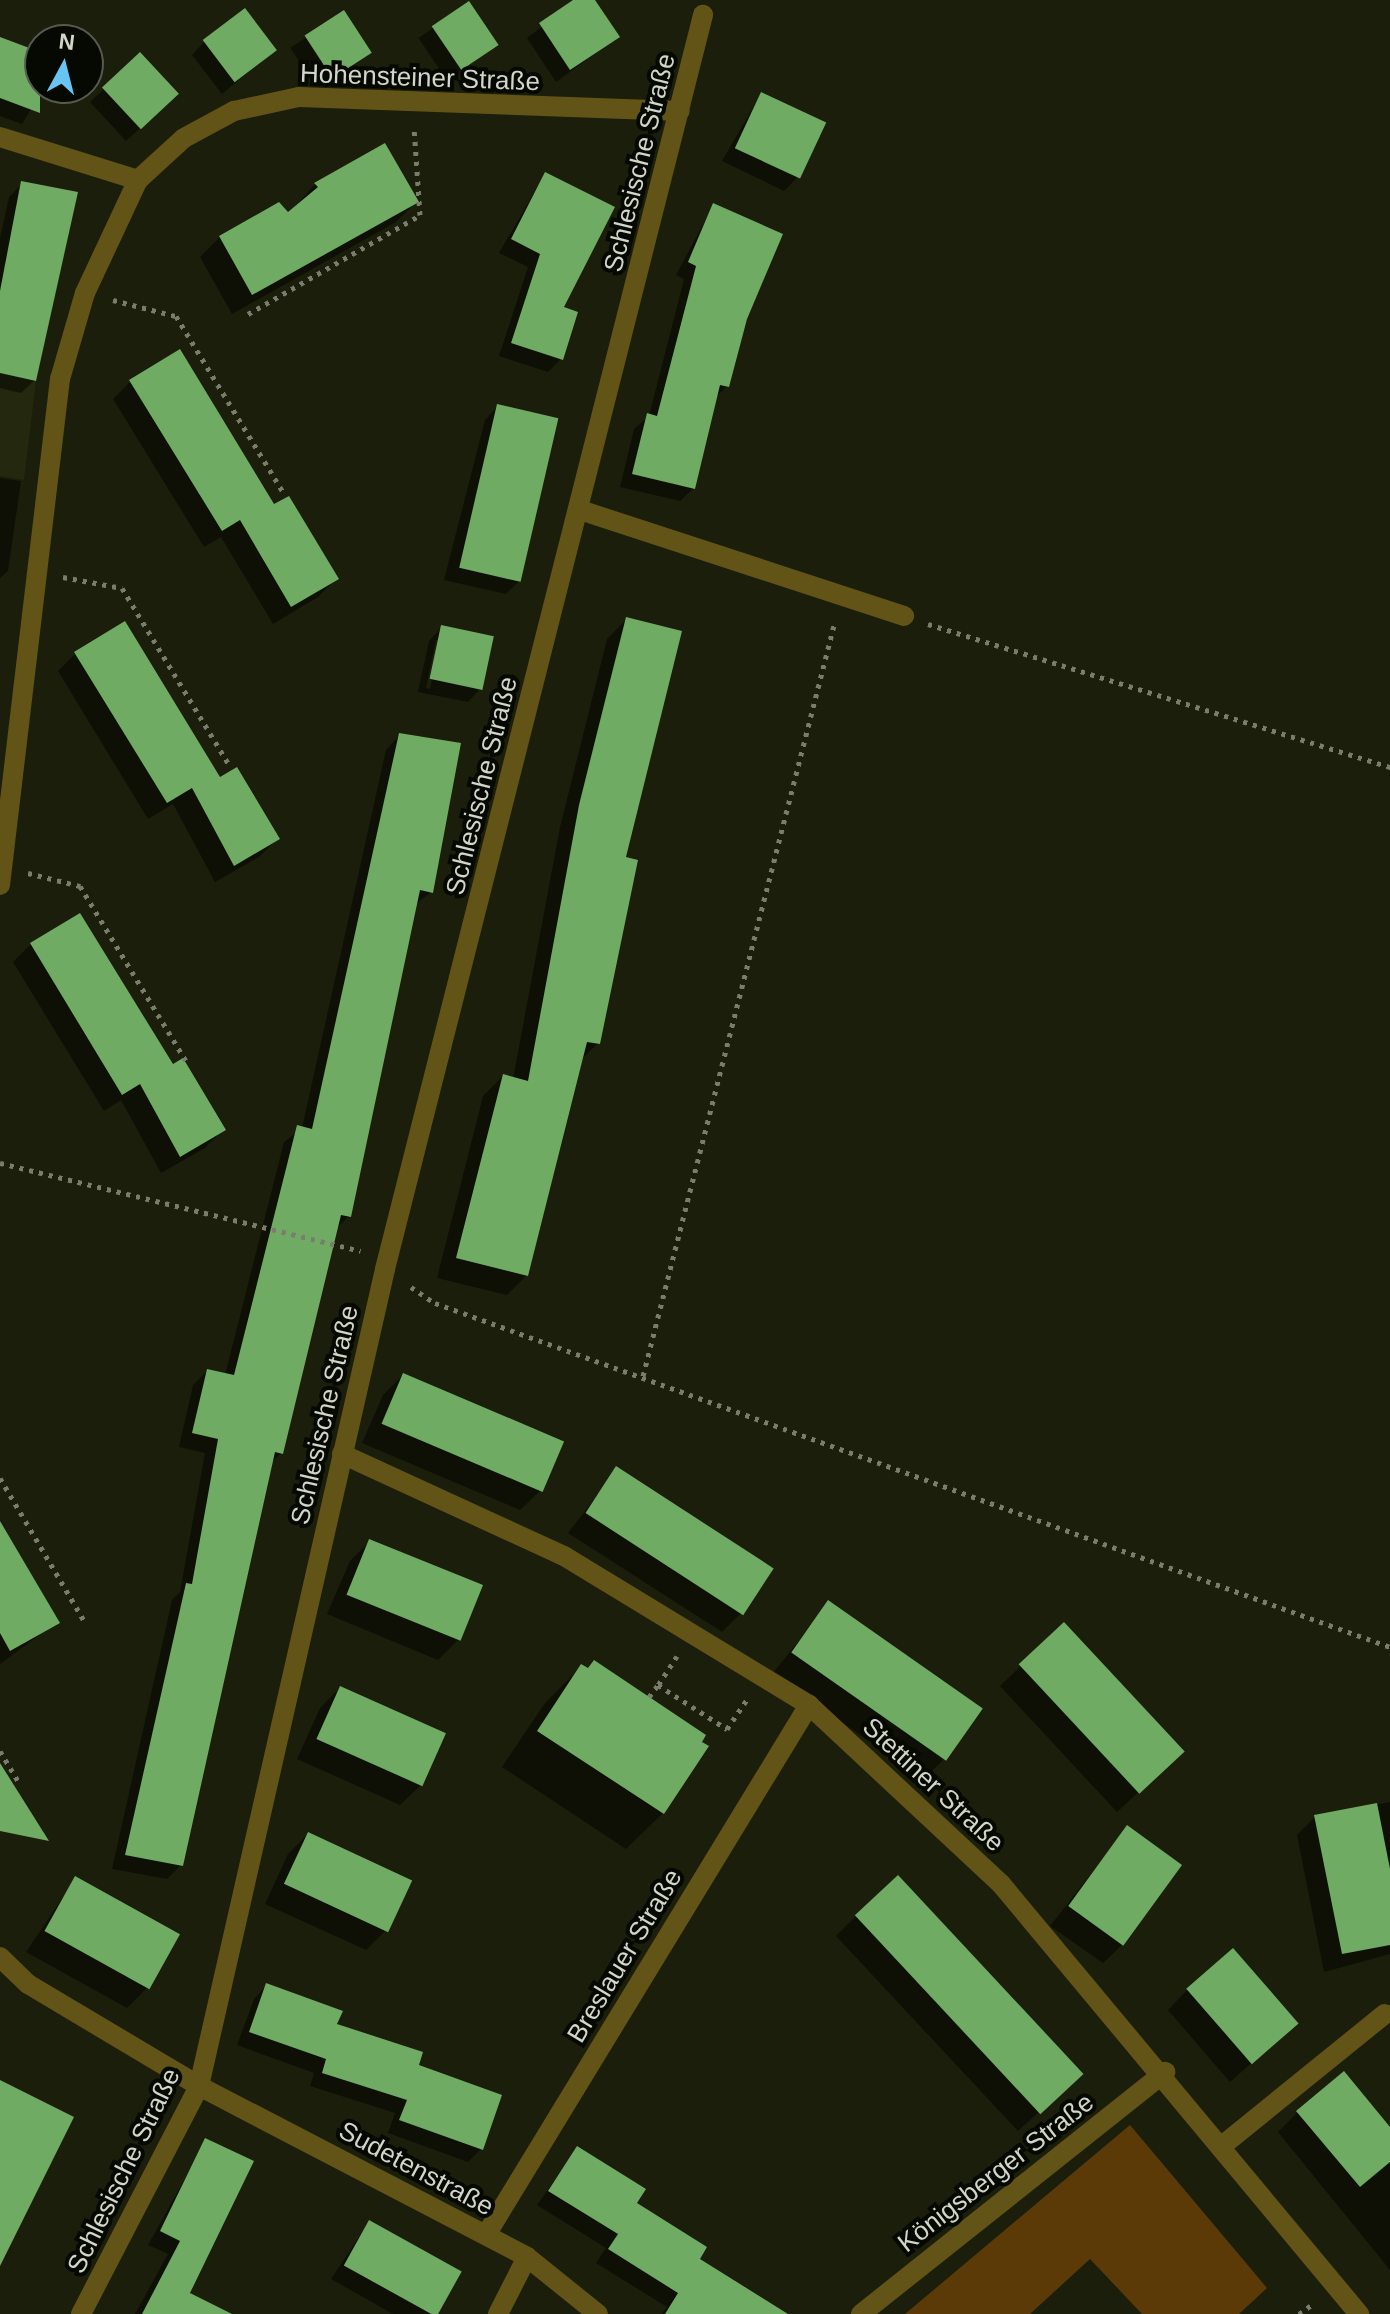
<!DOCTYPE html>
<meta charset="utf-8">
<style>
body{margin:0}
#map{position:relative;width:1390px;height:2314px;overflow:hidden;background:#1b1e0b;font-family:Helvetica,sans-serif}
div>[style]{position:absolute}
.built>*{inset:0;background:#24280e}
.green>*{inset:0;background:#5b3a08}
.shadow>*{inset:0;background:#0007;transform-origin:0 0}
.building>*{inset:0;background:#70ab63;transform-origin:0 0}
.path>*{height:5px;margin-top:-2.5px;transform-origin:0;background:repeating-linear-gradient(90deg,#7a7d6d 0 4px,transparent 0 10px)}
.minor>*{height:20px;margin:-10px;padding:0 10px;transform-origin:10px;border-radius:10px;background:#625316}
span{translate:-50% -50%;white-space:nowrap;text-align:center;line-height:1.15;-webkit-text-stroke:8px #060802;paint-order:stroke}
.street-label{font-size:26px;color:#d2d5c9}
.north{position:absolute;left:24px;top:24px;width:80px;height:80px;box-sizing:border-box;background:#060802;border:2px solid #585a52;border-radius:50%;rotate:7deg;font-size:22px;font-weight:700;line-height:32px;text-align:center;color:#d2d5c9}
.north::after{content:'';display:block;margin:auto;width:28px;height:36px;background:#68c4f0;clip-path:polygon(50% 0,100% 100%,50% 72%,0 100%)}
</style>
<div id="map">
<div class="built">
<i style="clip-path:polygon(0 373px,36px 381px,24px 480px,0 476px)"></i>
</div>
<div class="green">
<i style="clip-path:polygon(1130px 2125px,1267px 2288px,1239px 2314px,1142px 2314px,1090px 2259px,1030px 2314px,905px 2314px)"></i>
</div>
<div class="shadow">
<i style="clip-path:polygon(577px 0,593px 0,618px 37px,556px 82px,527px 38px)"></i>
<i style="left:469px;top:4px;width:50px;height:61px;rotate:56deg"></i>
<i style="left:344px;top:13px;width:46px;height:64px;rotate:57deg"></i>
<i style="clip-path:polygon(205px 41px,275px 50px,222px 94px,192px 55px)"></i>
<i style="clip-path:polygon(0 47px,40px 54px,44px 88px,22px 124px,0 116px)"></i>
<i style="clip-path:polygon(140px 55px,163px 107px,126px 141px,90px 102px)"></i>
<i style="clip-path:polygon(761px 94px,797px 178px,784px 191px,722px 161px)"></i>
<i style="clip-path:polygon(384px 146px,416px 202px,396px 222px,232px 314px,200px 257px,220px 237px,288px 215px,315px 184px)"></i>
<i style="clip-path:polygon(545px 174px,561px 309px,561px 359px,548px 372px,499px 356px,528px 267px,499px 253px)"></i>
<i style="clip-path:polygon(22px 184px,35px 380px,21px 393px,0 388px,0 238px,9px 197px)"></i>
<i style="clip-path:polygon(713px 206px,745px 319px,727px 386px,715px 398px,694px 488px,680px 501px,620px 487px,634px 429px,649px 416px,684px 279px,676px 275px)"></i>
<i style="clip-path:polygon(130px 382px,273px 507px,336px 579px,318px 597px,273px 624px,221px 537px,204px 547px,113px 399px)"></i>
<i style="clip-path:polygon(498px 406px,519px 581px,506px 594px,444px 580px,485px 420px)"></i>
<i style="clip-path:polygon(0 478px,21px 481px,8px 571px,0 578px)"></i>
<i style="clip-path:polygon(627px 619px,623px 859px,598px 1043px,580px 1061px,527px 1275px,507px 1295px,437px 1278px,483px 1096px,503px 1076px,513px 1079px,560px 827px,607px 639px)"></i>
<i style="clip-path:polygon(evenodd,442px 627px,481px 688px,468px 702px,418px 692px,429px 641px,442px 627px,436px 640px,440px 640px,430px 689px,426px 688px,436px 640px)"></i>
<i style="clip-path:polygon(76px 653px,277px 839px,259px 857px,215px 882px,173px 804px,148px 819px,58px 671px)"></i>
<i style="clip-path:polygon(400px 735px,431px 892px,415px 905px,349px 1216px,336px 1229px,281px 1453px,270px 1464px,181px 1865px,167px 1879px,112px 1869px,172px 1600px,180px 1592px,205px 1453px,179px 1447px,193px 1385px,207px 1371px,225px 1375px,284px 1142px,302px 1128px,386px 750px)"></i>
<i style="clip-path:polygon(31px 944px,172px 1067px,223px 1130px,205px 1148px,161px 1173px,121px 1100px,104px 1111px,13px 962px)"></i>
<i style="clip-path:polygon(403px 1375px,540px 1491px,520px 1510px,362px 1443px,383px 1395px)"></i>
<i style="clip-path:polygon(617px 1469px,742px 1612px,722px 1632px,568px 1533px)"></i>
<i style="clip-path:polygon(0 1525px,57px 1622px,0 1664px)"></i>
<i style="clip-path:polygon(370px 1541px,458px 1640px,438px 1660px,327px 1614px,350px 1561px)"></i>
<i style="clip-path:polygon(829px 1603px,943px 1760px,923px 1780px,773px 1673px)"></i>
<i style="clip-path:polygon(1064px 1625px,1161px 1771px,1117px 1812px,1000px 1686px)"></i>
<i style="clip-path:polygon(581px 1667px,663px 1813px,626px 1849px,502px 1767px,545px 1703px)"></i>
<i style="clip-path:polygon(340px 1688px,420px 1786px,400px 1805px,297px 1759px,320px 1708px)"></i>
<i style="clip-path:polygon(1390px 1802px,1390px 1954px,1324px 1972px,1297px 1835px,1315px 1817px)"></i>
<i style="clip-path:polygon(1127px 1828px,1123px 1944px,1103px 1963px,1050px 1926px)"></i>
<i style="clip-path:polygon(308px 1834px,386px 1930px,366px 1950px,265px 1904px,288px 1854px)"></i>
<i style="clip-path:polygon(76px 1878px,147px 1988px,127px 2008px,26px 1952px)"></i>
<i style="clip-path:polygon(856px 1916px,1081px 2074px,1018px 2131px,836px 1936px)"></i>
<i style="clip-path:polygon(267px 1985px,417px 2067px,481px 2149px,468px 2162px,388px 2133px,395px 2113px,310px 2086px,314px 2073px,237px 2045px,254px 1999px)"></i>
<i style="clip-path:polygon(1187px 1990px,1295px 2024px,1230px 2082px,1168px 2010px)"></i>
<i style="clip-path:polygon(1298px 2112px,1390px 2131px,1390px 2270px,1278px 2132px)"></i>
<i style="clip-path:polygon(206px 2141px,189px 2314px,135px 2314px,168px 2254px,148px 2245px)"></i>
<i style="clip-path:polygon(577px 2149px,634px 2204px,759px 2314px,662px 2314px,667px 2307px,596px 2263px,606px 2248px,537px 2205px)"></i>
<i style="clip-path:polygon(369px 2222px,459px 2273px,436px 2314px,393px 2314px,331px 2279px)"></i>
</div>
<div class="building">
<i style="clip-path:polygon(573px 0,595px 0,620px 37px,570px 70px,539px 23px)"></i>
<i style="left:469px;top:1px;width:53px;height:45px;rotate:56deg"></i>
<i style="left:245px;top:8px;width:53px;height:53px;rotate:53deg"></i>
<i style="left:344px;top:10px;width:51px;height:47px;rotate:57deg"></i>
<i style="clip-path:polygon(0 37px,40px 52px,40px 113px,0 98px)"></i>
<i style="left:140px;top:52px;width:57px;height:52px;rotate:47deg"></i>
<i style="left:761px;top:92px;width:72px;height:62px;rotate:25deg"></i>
<i style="clip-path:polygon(385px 143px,419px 202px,252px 295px,219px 236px,279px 202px,288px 212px,318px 187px,314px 183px)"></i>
<i style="clip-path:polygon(545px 172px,615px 207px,564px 307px,578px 312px,563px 360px,511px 343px,540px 254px,511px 239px)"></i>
<i style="clip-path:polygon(21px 181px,78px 192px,36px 381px,0 373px,0 291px)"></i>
<i style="clip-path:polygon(713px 203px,783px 234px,747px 319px,729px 387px,720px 385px,695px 489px,632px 474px,647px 413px,657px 416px,696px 266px,688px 262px)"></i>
<i style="clip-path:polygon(180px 349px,274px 504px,289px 496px,339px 579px,291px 607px,240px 520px,222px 531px,129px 380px)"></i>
<i style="left:497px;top:404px;width:63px;height:168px;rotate:13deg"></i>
<i style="clip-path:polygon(626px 617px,682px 631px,626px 857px,638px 860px,600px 1044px,587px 1042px,528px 1276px,456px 1258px,503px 1074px,528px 1081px,579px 805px)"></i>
<i style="clip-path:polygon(125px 621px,220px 777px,237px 767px,280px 839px,234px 866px,192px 788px,167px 803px,74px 652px)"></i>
<i style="left:441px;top:625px;width:54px;height:55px;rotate:12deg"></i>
<i style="clip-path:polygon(399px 733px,461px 743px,433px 893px,420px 890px,351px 1217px,341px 1215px,283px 1454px,275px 1452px,183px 1866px,125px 1855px,186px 1583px,192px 1584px,218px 1439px,192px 1433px,207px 1369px,234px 1375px,297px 1125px,312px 1129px)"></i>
<i style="clip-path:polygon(80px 913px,173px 1064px,183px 1058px,226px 1130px,180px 1157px,140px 1084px,122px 1095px,30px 943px)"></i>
<i style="left:403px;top:1373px;width:175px;height:55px;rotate:23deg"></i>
<i style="left:616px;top:1466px;width:188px;height:56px;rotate:33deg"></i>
<i style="clip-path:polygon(0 1521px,60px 1623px,10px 1651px,0 1633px)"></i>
<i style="left:369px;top:1539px;width:123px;height:60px;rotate:22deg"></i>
<i style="left:828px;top:1600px;width:189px;height:64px;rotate:35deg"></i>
<i style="left:1064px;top:1622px;width:177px;height:62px;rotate:47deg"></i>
<i style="clip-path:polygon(594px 1660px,706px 1735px,702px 1742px,709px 1746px,664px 1814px,537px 1731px,581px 1664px,588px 1668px)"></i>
<i style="left:340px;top:1686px;width:116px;height:58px;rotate:24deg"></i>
<i style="clip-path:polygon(0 1763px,49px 1841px,0 1831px)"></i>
<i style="clip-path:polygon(1377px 1803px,1390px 1869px,1390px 1945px,1342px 1954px,1314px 1815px)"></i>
<i style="left:1127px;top:1825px;width:68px;height:100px;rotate:36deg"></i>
<i style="left:308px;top:1832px;width:115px;height:57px;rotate:25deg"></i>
<i style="left:898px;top:1875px;width:272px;height:59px;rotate:47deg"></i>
<i style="left:75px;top:1876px;width:120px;height:63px;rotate:29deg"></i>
<i style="left:1233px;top:1948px;width:100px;height:62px;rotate:49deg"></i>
<i style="clip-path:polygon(266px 1983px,343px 2011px,337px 2024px,423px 2052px,419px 2065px,502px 2095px,483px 2150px,399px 2120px,407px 2100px,322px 2073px,326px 2059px,249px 2032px)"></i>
<i style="clip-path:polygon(1344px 2071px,1390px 2127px,1390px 2162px,1360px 2187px,1296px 2111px)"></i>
<i style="clip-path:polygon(0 2080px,74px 2117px,0 2266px)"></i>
<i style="clip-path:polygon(205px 2138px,254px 2161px,190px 2293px,232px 2314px,142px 2314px,180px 2241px,160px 2231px)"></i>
<i style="clip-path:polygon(577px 2146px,646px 2189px,637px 2203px,707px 2247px,700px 2259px,788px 2314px,665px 2314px,678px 2293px,608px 2249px,618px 2234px,548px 2191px)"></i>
<i style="left:369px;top:2220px;width:106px;height:52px;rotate:29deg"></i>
</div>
<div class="path">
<i style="left:113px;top:300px;width:65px;rotate:14.3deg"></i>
<i style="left:176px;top:316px;width:206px;rotate:58.7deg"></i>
<i style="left:248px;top:314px;width:198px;rotate:-29.9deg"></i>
<i style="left:420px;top:215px;width:87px;rotate:-93.9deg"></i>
<i style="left:63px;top:577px;width:60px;rotate:10.6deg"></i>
<i style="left:122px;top:588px;width:207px;rotate:58.8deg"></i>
<i style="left:928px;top:624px;width:484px;rotate:17.2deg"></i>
<i style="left:28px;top:873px;width:54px;rotate:14deg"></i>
<i style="left:80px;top:886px;width:207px;rotate:58.8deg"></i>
<i style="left:0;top:1163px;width:371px;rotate:13.7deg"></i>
<i style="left:411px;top:1287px;width:29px;rotate:34deg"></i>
<i style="left:435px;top:1303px;width:1015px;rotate:19.81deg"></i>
<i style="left:643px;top:1376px;width:779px;rotate:-75.73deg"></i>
<i style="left:0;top:1478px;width:169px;rotate:59.5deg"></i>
<i style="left:677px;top:1656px;width:35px;rotate:123deg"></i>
<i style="left:658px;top:1685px;width:82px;rotate:32.5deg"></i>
<i style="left:727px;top:1729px;width:37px;rotate:-56deg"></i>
<i style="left:649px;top:1697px;width:15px;rotate:-53deg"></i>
<i style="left:0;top:1751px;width:37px;rotate:59deg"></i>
<i style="left:1299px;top:2314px;width:19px;rotate:-36deg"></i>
</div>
<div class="minor">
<i style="left:0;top:137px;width:145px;rotate:17.3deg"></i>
<i style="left:580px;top:510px;width:341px;rotate:18.1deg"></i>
<i style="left:0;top:885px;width:510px;rotate:-83.24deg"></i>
<i style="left:60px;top:379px;width:90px;rotate:-73.8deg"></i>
<i style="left:85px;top:293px;width:125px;rotate:-64.9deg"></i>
<i style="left:138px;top:180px;width:62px;rotate:-42.4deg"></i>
<i style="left:184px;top:138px;width:57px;rotate:-28.4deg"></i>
<i style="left:234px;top:111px;width:66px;rotate:-12.2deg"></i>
<i style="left:299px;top:97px;width:381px;rotate:2.1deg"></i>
<i style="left:342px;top:1454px;width:244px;rotate:24.7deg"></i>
<i style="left:564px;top:1556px;width:287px;rotate:31.3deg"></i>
<i style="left:809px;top:1705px;width:262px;rotate:43deg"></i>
<i style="left:1001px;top:1884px;width:560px;rotate:50.22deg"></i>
<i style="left:0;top:1957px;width:39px;rotate:44deg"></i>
<i style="left:28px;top:1984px;width:199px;rotate:30.8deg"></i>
<i style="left:199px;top:2086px;width:370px;rotate:27.5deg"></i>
<i style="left:527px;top:2257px;width:91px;rotate:38.8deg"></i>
<i style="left:1223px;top:2145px;width:208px;rotate:-39deg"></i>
<i style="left:486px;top:2235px;width:621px;rotate:-58.64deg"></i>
<i style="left:81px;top:2314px;width:257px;rotate:-62.6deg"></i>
<i style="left:199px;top:2086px;width:838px;rotate:-77.17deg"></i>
<i style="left:385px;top:1269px;width:1294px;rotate:-75.77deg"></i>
<i style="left:498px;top:2314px;width:64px;rotate:-63deg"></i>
<i style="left:861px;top:2314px;width:389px;rotate:-38.5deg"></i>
</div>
<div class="street-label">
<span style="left:420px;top:78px;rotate:2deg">Hohensteiner Straße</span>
<span style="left:640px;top:163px;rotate:-76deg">Schlesische Straße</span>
<span style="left:482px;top:786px;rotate:-76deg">Schlesische Straße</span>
<span style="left:325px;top:1415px;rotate:-77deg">Schlesische Straße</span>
<span style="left:933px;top:1785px;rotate:43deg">Stettiner Straße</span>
<span style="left:625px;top:1956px;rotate:-59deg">Breslauer Straße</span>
<span style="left:416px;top:2169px;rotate:28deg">Sudetenstraße</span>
<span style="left:124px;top:2171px;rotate:-64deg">Schlesische Straße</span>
<span style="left:996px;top:2173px;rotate:-38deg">Königsberger Straße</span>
</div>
<div class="north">N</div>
</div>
